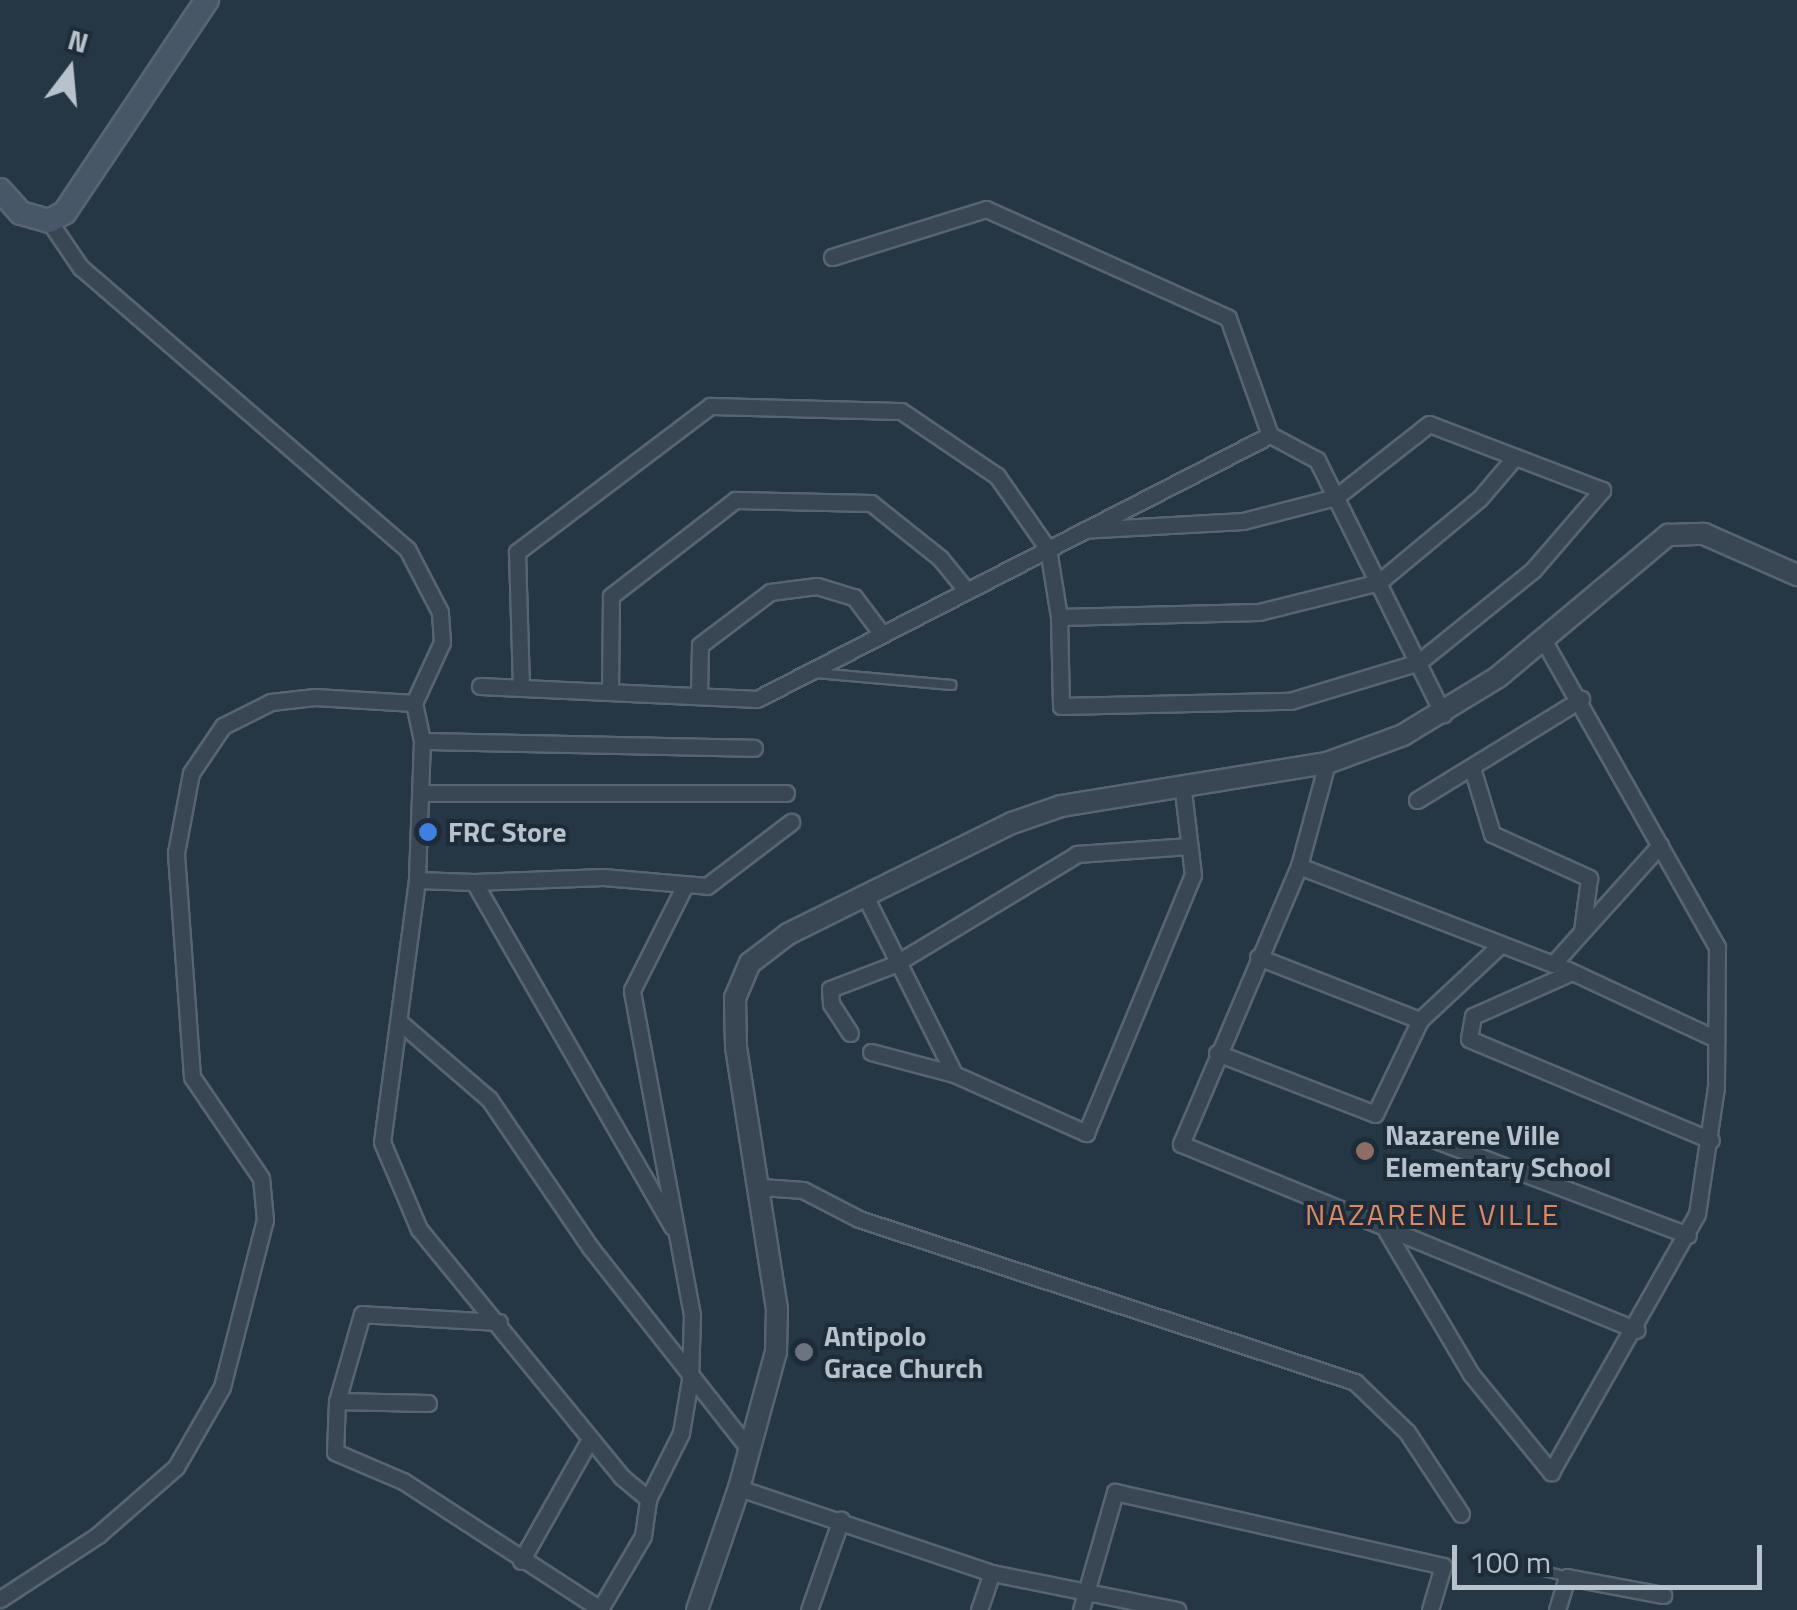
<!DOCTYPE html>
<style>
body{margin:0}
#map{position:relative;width:1797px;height:1610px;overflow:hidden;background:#253645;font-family:"Titillium Web",sans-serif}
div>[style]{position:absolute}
.roads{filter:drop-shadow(2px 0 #586571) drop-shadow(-2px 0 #586571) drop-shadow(0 2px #586571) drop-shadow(0 -2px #586571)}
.service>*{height:8px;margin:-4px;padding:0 4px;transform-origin:4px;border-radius:4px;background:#394754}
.minor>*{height:15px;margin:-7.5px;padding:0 7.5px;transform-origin:7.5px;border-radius:7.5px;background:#394754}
.tertiary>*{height:20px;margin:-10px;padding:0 10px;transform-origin:10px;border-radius:10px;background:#394754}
.secondary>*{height:22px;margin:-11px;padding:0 11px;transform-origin:11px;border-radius:11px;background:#475767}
.dots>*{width:28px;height:28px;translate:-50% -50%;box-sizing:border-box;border:5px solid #1e2c39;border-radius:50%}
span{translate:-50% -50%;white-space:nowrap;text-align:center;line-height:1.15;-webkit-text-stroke:8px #1e2c39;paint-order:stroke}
.poi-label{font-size:28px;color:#b7c2cd;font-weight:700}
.left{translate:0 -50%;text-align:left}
.neighbourhood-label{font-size:30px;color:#de8961;letter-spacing:2.5px}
.north{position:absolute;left:20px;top:20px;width:100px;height:100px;-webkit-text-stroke:8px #1e2c39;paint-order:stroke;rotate:16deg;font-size:28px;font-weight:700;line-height:40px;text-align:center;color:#b7c2cd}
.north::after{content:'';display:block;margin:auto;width:35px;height:45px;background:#b7c2cd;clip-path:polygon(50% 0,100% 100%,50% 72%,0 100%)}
.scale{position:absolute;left:1452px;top:1545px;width:310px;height:45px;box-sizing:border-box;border:5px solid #b7c2cd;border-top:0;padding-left:12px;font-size:30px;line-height:35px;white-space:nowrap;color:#b7c2cd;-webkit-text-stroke:8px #1e2c39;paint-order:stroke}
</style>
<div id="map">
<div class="roads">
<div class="service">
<i style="left:816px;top:673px;width:136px;rotate:5.1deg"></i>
<i style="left:1532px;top:1568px;width:36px;rotate:14deg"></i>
</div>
<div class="minor">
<i style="left:832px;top:257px;width:161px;rotate:-17.3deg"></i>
<i style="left:986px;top:209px;width:265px;rotate:24.2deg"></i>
<i style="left:1228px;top:318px;width:124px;rotate:70.3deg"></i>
<i style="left:1059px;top:617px;width:200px;rotate:-1.4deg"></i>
<i style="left:1259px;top:612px;width:124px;rotate:-14deg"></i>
<i style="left:1379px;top:582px;width:131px;rotate:-39.7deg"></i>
<i style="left:1480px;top:498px;width:54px;rotate:-49.5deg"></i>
<i style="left:480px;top:686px;width:277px;rotate:2.7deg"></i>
<i style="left:757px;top:699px;width:577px;rotate:-27.23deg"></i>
<i style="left:1270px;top:435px;width:53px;rotate:28deg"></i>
<i style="left:1317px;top:460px;width:284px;rotate:63.6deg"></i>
<i style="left:521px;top:687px;width:135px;rotate:-91.7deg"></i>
<i style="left:517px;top:552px;width:242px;rotate:-37.1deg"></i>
<i style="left:710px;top:406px;width:191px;rotate:1.5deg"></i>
<i style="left:901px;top:411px;width:116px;rotate:34.1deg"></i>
<i style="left:997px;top:476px;width:89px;rotate:55.1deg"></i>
<i style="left:1048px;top:549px;width:69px;rotate:80.8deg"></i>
<i style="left:1059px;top:617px;width:89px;rotate:88.7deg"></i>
<i style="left:1061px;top:706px;width:229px;rotate:-1.3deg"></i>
<i style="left:1290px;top:701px;width:135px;rotate:-16.8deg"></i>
<i style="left:1419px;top:662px;width:146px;rotate:-38.9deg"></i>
<i style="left:1533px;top:570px;width:106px;rotate:-49.2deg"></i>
<i style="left:1602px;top:490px;width:185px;rotate:-159.1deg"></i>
<i style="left:1429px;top:424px;width:118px;rotate:141.9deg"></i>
<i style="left:1336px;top:497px;width:96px;rotate:165.5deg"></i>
<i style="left:1243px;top:521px;width:159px;rotate:176.8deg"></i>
<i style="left:610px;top:690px;width:94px;rotate:-89.4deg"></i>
<i style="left:611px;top:596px;width:157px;rotate:-37.7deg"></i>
<i style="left:735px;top:500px;width:136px;rotate:1.3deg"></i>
<i style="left:871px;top:503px;width:88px;rotate:38.6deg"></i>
<i style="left:940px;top:558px;width:41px;rotate:50.9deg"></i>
<i style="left:699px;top:693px;width:48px;rotate:-88.8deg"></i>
<i style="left:700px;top:645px;width:88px;rotate:-37.1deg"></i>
<i style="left:770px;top:592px;width:47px;rotate:-7.3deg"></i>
<i style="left:817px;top:586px;width:39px;rotate:17deg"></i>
<i style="left:854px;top:597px;width:46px;rotate:52.9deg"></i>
<i style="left:414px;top:703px;width:39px;rotate:78deg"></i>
<i style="left:422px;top:741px;width:139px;rotate:92.1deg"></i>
<i style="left:417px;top:880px;width:264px;rotate:97.6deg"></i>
<i style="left:382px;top:1142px;width:95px;rotate:67deg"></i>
<i style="left:419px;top:1229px;width:320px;rotate:50.7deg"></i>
<i style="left:622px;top:1477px;width:34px;rotate:40deg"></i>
<i style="left:422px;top:741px;width:332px;rotate:1.2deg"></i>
<i style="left:1327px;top:763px;width:107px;rotate:105.2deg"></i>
<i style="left:1299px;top:866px;width:302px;rotate:113deg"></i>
<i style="left:1181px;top:1144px;width:492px;rotate:22.2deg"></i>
<i style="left:1472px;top:768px;width:69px;rotate:73.1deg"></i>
<i style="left:1492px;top:834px;width:107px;rotate:24.4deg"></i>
<i style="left:1589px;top:878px;width:53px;rotate:97.5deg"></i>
<i style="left:422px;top:793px;width:364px"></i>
<i style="left:1417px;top:800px;width:193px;rotate:-31.6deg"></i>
<i style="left:1299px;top:866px;width:272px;rotate:21.1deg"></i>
<i style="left:1553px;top:964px;width:160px;rotate:-48deg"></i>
<i style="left:417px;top:880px;width:57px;rotate:2deg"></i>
<i style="left:474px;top:882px;width:398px;rotate:60.1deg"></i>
<i style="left:474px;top:882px;width:129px;rotate:-2.2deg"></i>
<i style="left:603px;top:877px;width:104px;rotate:4.9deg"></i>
<i style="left:707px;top:886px;width:106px;rotate:-37.3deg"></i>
<i style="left:865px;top:896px;width:199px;rotate:63.4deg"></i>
<i style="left:954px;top:1074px;width:145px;rotate:24.1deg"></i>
<i style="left:1086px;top:1133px;width:279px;rotate:-67.5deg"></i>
<i style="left:1193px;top:875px;width:85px;rotate:-96.8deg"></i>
<i style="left:1258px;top:957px;width:174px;rotate:21.3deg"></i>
<i style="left:1566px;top:969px;width:166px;rotate:25deg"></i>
<i style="left:1572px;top:972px;width:108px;rotate:156deg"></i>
<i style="left:1473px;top:1016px;width:23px;rotate:100deg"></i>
<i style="left:1469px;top:1039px;width:262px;rotate:22.7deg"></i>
<i style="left:402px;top:1024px;width:115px;rotate:40.8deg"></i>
<i style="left:489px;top:1099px;width:179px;rotate:55.7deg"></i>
<i style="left:590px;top:1247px;width:258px;rotate:51.8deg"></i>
<i style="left:850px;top:1033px;width:35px;rotate:-123deg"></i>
<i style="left:831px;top:1004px;width:15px;rotate:-94deg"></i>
<i style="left:830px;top:989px;width:70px;rotate:-21deg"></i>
<i style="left:895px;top:964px;width:213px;rotate:-31.1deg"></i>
<i style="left:1077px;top:854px;width:112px;rotate:-4.1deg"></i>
<i style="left:871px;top:1052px;width:86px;rotate:14.8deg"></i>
<i style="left:1217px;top:1053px;width:169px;rotate:21.1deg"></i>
<i style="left:1375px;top:1114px;width:104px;rotate:-64.4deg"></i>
<i style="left:1420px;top:1020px;width:108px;rotate:-43.1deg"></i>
<i style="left:1438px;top:1141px;width:267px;rotate:20.6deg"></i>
<i style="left:761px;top:1187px;width:42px;rotate:4.1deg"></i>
<i style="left:803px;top:1190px;width:63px;rotate:27.4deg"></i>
<i style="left:859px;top:1219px;width:522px;rotate:18.19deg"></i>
<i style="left:1355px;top:1382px;width:72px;rotate:43.9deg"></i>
<i style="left:1407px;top:1432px;width:98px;rotate:56.6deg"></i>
<i style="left:1387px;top:1232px;width:165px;rotate:59.4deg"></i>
<i style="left:1471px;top:1374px;width:127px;rotate:50.8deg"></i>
<i style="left:1551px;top:1472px;width:296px;rotate:-60.5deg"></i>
<i style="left:1697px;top:1214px;width:128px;rotate:-81.5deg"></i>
<i style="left:1716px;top:1087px;width:140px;rotate:-89.6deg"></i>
<i style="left:1717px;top:947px;width:352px;rotate:-119.5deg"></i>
<i style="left:499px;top:1322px;width:137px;rotate:-176.7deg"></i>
<i style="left:362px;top:1314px;width:91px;rotate:106deg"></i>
<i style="left:337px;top:1401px;width:51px;rotate:92.2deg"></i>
<i style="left:335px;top:1452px;width:74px;rotate:23.1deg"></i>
<i style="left:403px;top:1481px;width:235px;rotate:33deg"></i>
<i style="left:600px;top:1609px;width:85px;rotate:-59.5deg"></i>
<i style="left:643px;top:1536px;width:37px;rotate:-82deg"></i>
<i style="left:648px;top:1499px;width:74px;rotate:-63.4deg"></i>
<i style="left:681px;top:1433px;width:54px;rotate:-80.4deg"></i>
<i style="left:690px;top:1380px;width:65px;rotate:-88.2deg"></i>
<i style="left:692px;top:1315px;width:330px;rotate:-100.5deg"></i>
<i style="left:632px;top:990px;width:115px;rotate:-63.2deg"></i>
<i style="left:337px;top:1401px;width:91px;rotate:1.3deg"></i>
<i style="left:739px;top:1488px;width:267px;rotate:18.6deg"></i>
<i style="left:992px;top:1573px;width:189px;rotate:11.3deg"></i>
<i style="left:521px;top:1561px;width:140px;rotate:-60.5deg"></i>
<i style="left:0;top:1599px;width:117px;rotate:-33.1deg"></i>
<i style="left:98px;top:1535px;width:103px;rotate:-41.1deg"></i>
<i style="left:176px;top:1467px;width:92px;rotate:-60.1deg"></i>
<i style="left:222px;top:1387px;width:172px;rotate:-75.6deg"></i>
<i style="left:265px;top:1220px;width:42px;rotate:-95.4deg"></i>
<i style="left:261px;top:1178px;width:122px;rotate:-124.3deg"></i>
<i style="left:192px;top:1077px;width:225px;rotate:-94.1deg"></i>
<i style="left:176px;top:853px;width:81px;rotate:-79.4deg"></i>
<i style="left:191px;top:773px;width:57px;rotate:-55.8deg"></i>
<i style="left:223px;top:726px;width:54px;rotate:-26.6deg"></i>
<i style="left:271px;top:702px;width:44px;rotate:-6.5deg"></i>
<i style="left:315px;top:697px;width:99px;rotate:3.5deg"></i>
<i style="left:414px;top:703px;width:67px;rotate:-65.3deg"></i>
<i style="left:442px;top:642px;width:30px;rotate:-94deg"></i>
<i style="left:440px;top:612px;width:71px;rotate:-117.6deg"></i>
<i style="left:407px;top:549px;width:430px;rotate:-139.2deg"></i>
<i style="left:81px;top:268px;width:57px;rotate:-124.2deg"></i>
<i style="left:809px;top:1610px;width:96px;rotate:-70.6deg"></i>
<i style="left:979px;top:1610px;width:39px;rotate:-71deg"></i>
<i style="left:1081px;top:1610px;width:123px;rotate:-73.9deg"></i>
<i style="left:1115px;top:1492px;width:336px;rotate:12.7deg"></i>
<i style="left:1443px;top:1566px;width:46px;rotate:106.5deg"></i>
<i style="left:1557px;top:1610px;width:34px;rotate:-73deg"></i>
<i style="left:1567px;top:1577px;width:98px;rotate:10.6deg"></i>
</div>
<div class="tertiary">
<i style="left:697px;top:1610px;width:129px;rotate:-71deg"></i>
<i style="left:739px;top:1488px;width:141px;rotate:-74.8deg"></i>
<i style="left:776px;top:1352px;width:43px;rotate:-88.7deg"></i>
<i style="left:777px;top:1309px;width:266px;rotate:-98.9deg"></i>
<i style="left:736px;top:1046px;width:48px;rotate:-91.2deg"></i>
<i style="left:735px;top:998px;width:38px;rotate:-67deg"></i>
<i style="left:750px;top:963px;width:48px;rotate:-37.3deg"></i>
<i style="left:788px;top:934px;width:250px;rotate:-26.4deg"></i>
<i style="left:1012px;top:823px;width:52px;rotate:-19.1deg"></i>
<i style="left:1061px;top:806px;width:269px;rotate:-9.2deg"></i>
<i style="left:1327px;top:763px;width:81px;rotate:-20.2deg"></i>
<i style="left:1403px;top:735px;width:111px;rotate:-31.4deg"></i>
<i style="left:1498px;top:677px;width:222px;rotate:-39.9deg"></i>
<i style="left:1668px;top:535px;width:36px;rotate:-2deg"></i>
<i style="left:1704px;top:534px;width:102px;rotate:23.8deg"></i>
</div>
<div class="secondary">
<i style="left:0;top:190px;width:31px;rotate:48deg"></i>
<i style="left:21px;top:213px;width:29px;rotate:16deg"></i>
<i style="left:49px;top:221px;width:18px;rotate:-29deg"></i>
<i style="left:65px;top:212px;width:255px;rotate:-56.2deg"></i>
</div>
</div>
<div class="dots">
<i style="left:428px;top:832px;background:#3f7fe0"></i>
<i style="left:1365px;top:1151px;background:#8d6e63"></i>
<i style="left:804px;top:1352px;background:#6b7280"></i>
</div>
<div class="poi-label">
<span class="left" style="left:448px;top:832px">FRC Store</span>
<span class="left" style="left:1385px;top:1151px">Nazarene Ville<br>Elementary School</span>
<span class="left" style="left:824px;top:1352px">Antipolo<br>Grace Church</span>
</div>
<div class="neighbourhood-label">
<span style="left:1433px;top:1214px">NAZARENE VILLE</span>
</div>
<div class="north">N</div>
<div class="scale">100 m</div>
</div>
